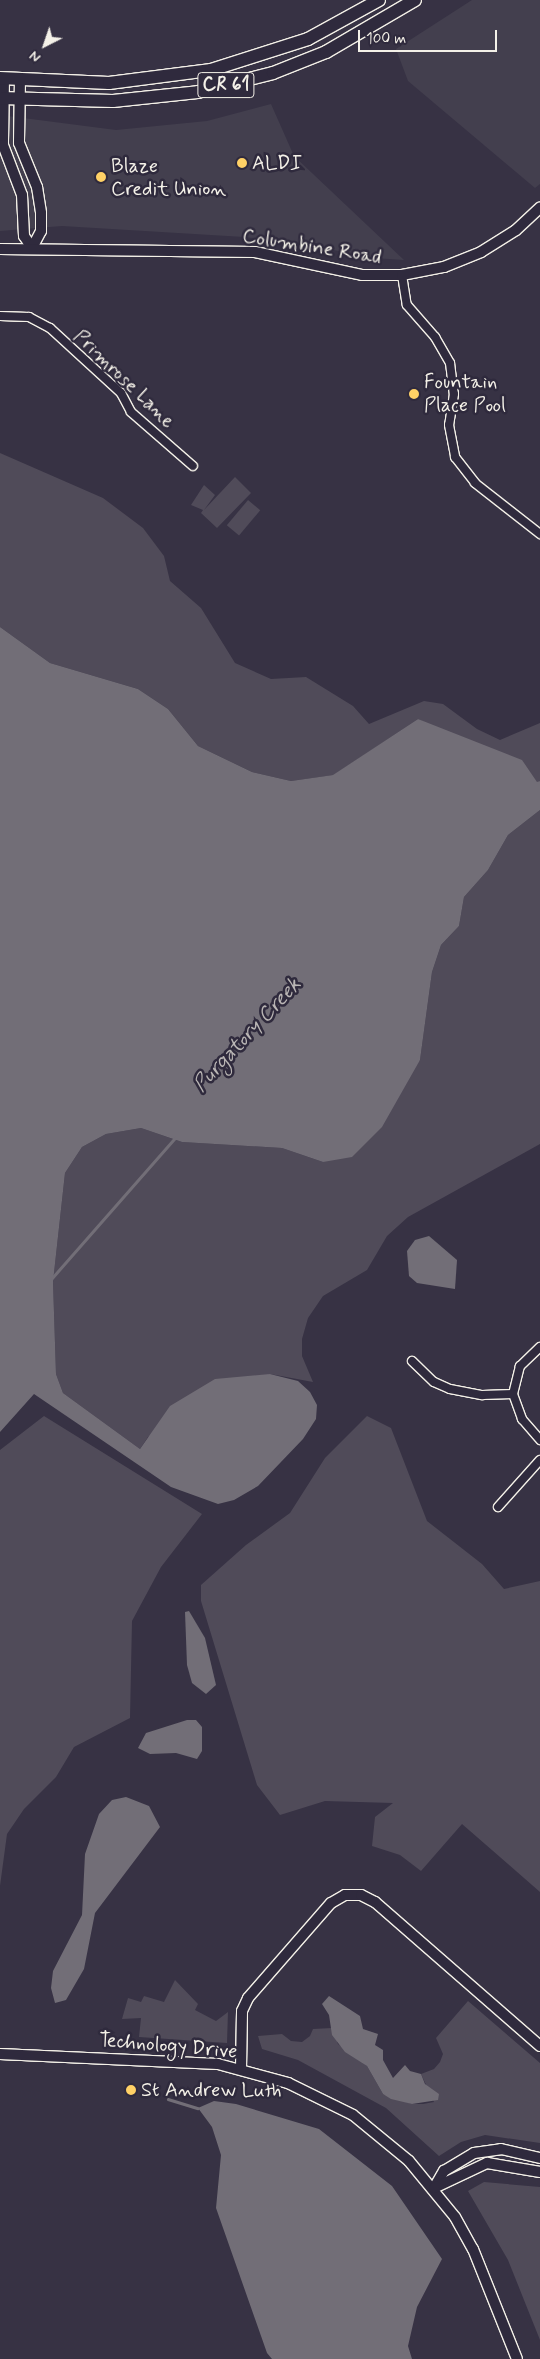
<!DOCTYPE html>
<style>
body{margin:0}
#map{position:relative;width:540px;height:2359px;overflow:hidden;background:#373244;font-family:Mynerve,sans-serif}
div>[style]{position:absolute}
.built>*{inset:0;background:#433f4e}
.green>*{inset:0;background:#504b59;transform-origin:0 0}
.water>*{inset:0;background:#726e77}
.stream>*{height:2.5px;margin:-1.25px;padding:0 1.25px;transform-origin:1.25px;border-radius:1.25px;background:#726e77}
.roads{filter:drop-shadow(1px 0 #f4f1e8) drop-shadow(-1px 0 #f4f1e8) drop-shadow(0 1px #f4f1e8) drop-shadow(0 -1px #f4f1e8)}
.minor>*{height:8px;margin:-4px;padding:0 4px;transform-origin:4px;border-radius:4px;background:#2f2a3d}
.tertiary>*{height:10px;margin:-5px;padding:0 5px;transform-origin:5px;border-radius:5px;background:#2f2a3d}
.primary>*{height:12px;margin:-6px;padding:0 6px;transform-origin:6px;border-radius:6px;background:#2f2a3d}
.dots>*{width:14px;height:14px;translate:-50% -50%;box-sizing:border-box;border:2px solid #2f2a3d;border-radius:50%}
span{translate:-50% -50%;white-space:nowrap;text-align:center;line-height:1.15;-webkit-text-stroke:5px #2f2a3d;paint-order:stroke}
.shield-label span{padding:1px 4px;background:#2f2a3d;border:1px solid;border-radius:4px;-webkit-text-stroke-width:0}
.shield-label{font-size:19px;color:#f4f1e8;font-weight:700}
.poi-label{font-size:20px;color:#f4f1e8}
.left{translate:0 -50%;text-align:left}
.street-label{font-size:20px;color:#f4f1e8}
.water-label{font-size:21px;color:#bab6b5;font-style:italic}
.north{position:absolute;left:20px;top:20px;width:50px;height:50px;-webkit-text-stroke:4px #2f2a3d;paint-order:stroke;rotate:221deg;font-size:14px;font-weight:700;line-height:20px;text-align:center;color:#f4f1e8}
.north::after{content:'';display:block;margin:auto;width:18px;height:22px;background:#f4f1e8;clip-path:polygon(50% 0,100% 100%,50% 72%,0 100%)}
.scale{position:absolute;left:358px;top:30px;width:139px;height:22px;box-sizing:border-box;border:2px solid #f4f1e8;border-top:0;padding-left:6px;font-size:15px;line-height:18px;white-space:nowrap;color:#f4f1e8;-webkit-text-stroke:4px #2f2a3d;paint-order:stroke}
</style>
<div id="map">
<div class="built">
<i style="clip-path:polygon(472px 0,540px 0,540px 184px,535px 188px,408px 81px,396px 49px)"></i>
<i style="clip-path:polygon(271px 104px,294px 156px,404px 260px,374px 258px,293px 242px,244px 237px,62px 226px,0 231px,0 115px,116px 130px,207px 121px)"></i>
</div>
<div class="green">
<i style="clip-path:polygon(0 453px,103px 498px,143px 528px,164px 556px,170px 581px,201px 608px,235px 663px,271px 679px,306px 677px,353px 706px,369px 724px,424px 701px,443px 704px,477px 729px,500px 740px,540px 723px,540px 781px,537px 783px,418px 719px,334px 775px,291px 781px,252px 772px,198px 746px,168px 709px,138px 689px,50px 663px,0 627px)"></i>
<i style="clip-path:polygon(235px 477px,251px 493px,217px 528px,201px 513px,203px 510px,191px 505px,204px 485px,215px 495px,204px 510px)"></i>
<i style="left:248px;top:500px;width:16px;height:33px;rotate:40deg"></i>
<i style="clip-path:polygon(540px 810px,540px 1144px,408px 1217px,387px 1236px,367px 1270px,323px 1296px,308px 1318px,302px 1339px,302px 1356px,313px 1382px,270px 1374px,148px 1437px,140px 1449px,63px 1393px,56px 1374px,53px 1282px,65px 1173px,82px 1147px,106px 1134px,141px 1128px,182px 1142px,282px 1148px,323px 1162px,420px 1060px,432px 972px,441px 945px,459px 926px,464px 897px,488px 870px,508px 835px)"></i>
<i style="clip-path:polygon(44px 1416px,202px 1514px,161px 1567px,132px 1621px,130px 1718px,74px 1747px,56px 1777px,24px 1809px,7px 1834px,0 1886px,0 1450px)"></i>
<i style="clip-path:polygon(367px 1416px,391px 1428px,427px 1521px,482px 1564px,504px 1589px,540px 1581px,540px 1892px,462px 1824px,421px 1871px,400px 1855px,372px 1846px,375px 1817px,393px 1803px,325px 1801px,280px 1815px,257px 1785px,201px 1601px,201px 1585px,246px 1545px,290px 1513px,325px 1458px)"></i>
<i style="clip-path:polygon(175px 1980px,198px 2004px,195px 2010px,216px 2021px,228px 2012px,227px 2043px,139px 2037px,141px 2018px,122px 2019px,128px 1998px,141px 2002px,144px 1996px,164px 2002px)"></i>
<i style="clip-path:polygon(468px 2001px,540px 2063px,540px 2143px,485px 2135px,461px 2142px,439px 2156px,386px 2108px,298px 2060px,262px 2049px,258px 2036px,282px 2034px,291px 2041px,302px 2042px,310px 2036px,313px 2029px,332px 2028px,338px 2044px,367px 2066px,383px 2094px,412px 2104px,423px 2104px,434px 2102px,421px 2074px,434px 2069px,440px 2062px,443px 2054px,436px 2038px)"></i>
<i style="clip-path:polygon(484px 2182px,540px 2187px,540px 2340px,508px 2260px,468px 2191px)"></i>
</div>
<div class="water">
<i style="clip-path:polygon(0 627px,50px 663px,138px 689px,168px 709px,198px 746px,252px 772px,291px 781px,333px 775px,418px 719px,522px 760px,537px 782px,540px 781px,540px 810px,508px 835px,488px 870px,464px 897px,459px 926px,441px 945px,432px 972px,420px 1060px,382px 1127px,352px 1157px,323px 1162px,282px 1148px,182px 1142px,141px 1128px,106px 1134px,82px 1147px,65px 1173px,53px 1282px,56px 1374px,63px 1393px,140px 1449px,170px 1406px,215px 1379px,270px 1374px,298px 1381px,310px 1392px,317px 1405px,316px 1419px,303px 1439px,258px 1486px,234px 1500px,218px 1504px,171px 1487px,34px 1394px,0 1432px)"></i>
<i style="clip-path:polygon(429px 1236px,457px 1260px,455px 1289px,417px 1283px,409px 1276px,407px 1251px,415px 1240px)"></i>
<i style="clip-path:polygon(189px 1611px,205px 1638px,216px 1685px,206px 1694px,192px 1683px,187px 1665px,185px 1612px)"></i>
<i style="clip-path:polygon(187px 1720px,196px 1720px,202px 1727px,202px 1751px,197px 1759px,176px 1753px,150px 1754px,138px 1748px,146px 1733px)"></i>
<i style="clip-path:polygon(126px 1797px,149px 1806px,160px 1827px,95px 1913px,84px 1969px,66px 2000px,55px 2003px,51px 1988px,53px 1971px,82px 1915px,85px 1854px,99px 1814px,112px 1800px)"></i>
<i style="clip-path:polygon(329px 1996px,360px 2016px,363px 2029px,378px 2034px,375px 2045px,383px 2050px,383px 2060px,393px 2078px,405px 2065px,410px 2071px,421px 2074px,425px 2084px,439px 2094px,438px 2100px,412px 2104px,391px 2099px,383px 2094px,367px 2066px,345px 2052px,332px 2035px,329px 2015px,322px 2004px)"></i>
<i style="clip-path:polygon(214px 2101px,236px 2104px,319px 2129px,392px 2186px,442px 2259px,417px 2307px,408px 2346px,412px 2359px,272px 2359px,267px 2353px,216px 2208px,221px 2155px,212px 2127px,198px 2108px)"></i>
</div>
<div class="stream">
<i style="left:52px;top:1278px;width:186px;rotate:-48.7deg"></i>
<i style="left:168px;top:2099px;width:31px;rotate:17deg"></i>
</div>
<div class="roads">
<div class="minor">
<i style="left:402px;top:275px;width:30px;rotate:81deg"></i>
<i style="left:407px;top:305px;width:43px;rotate:48.8deg"></i>
<i style="left:435px;top:337px;width:30px;rotate:60deg"></i>
<i style="left:450px;top:363px;width:31px;rotate:83deg"></i>
<i style="left:454px;top:394px;width:31px;rotate:99deg"></i>
<i style="left:449px;top:425px;width:33px;rotate:79deg"></i>
<i style="left:455px;top:457px;width:33px;rotate:52deg"></i>
<i style="left:475px;top:483px;width:83px;rotate:38.1deg"></i>
<i style="left:0;top:316px;width:29px;rotate:2deg"></i>
<i style="left:29px;top:317px;width:24px;rotate:28deg"></i>
<i style="left:50px;top:328px;width:96px;rotate:42.5deg"></i>
<i style="left:121px;top:393px;width:21px;rotate:62deg"></i>
<i style="left:131px;top:412px;width:82px;rotate:41.1deg"></i>
<i style="left:540px;top:1347px;width:28px;rotate:136deg"></i>
<i style="left:520px;top:1366px;width:29px;rotate:104deg"></i>
<i style="left:513px;top:1394px;width:27px;rotate:70deg"></i>
<i style="left:522px;top:1419px;width:28px;rotate:49deg"></i>
<i style="left:412px;top:1361px;width:30px;rotate:44deg"></i>
<i style="left:434px;top:1382px;width:17px;rotate:24deg"></i>
<i style="left:450px;top:1389px;width:33px;rotate:11deg"></i>
<i style="left:482px;top:1395px;width:31px;rotate:-2deg"></i>
<i style="left:498px;top:1507px;width:63px;rotate:-48.2deg"></i>
</div>
<div class="tertiary">
<i style="left:4px;top:78px;width:67px;rotate:90.9deg"></i>
<i style="left:3px;top:145px;width:53px;rotate:69.2deg"></i>
<i style="left:22px;top:195px;width:41px;rotate:87.2deg"></i>
<i style="left:24px;top:236px;width:14px;rotate:56deg"></i>
<i style="left:20px;top:78px;width:65px;rotate:90.9deg"></i>
<i style="left:19px;top:143px;width:48px;rotate:67.8deg"></i>
<i style="left:37px;top:187px;width:26px;rotate:81deg"></i>
<i style="left:41px;top:213px;width:18px;rotate:90deg"></i>
<i style="left:41px;top:231px;width:19px;rotate:118deg"></i>
<i style="left:0;top:249px;width:255px;rotate:0.7deg"></i>
<i style="left:255px;top:252px;width:109px;rotate:12.1deg"></i>
<i style="left:362px;top:275px;width:40px"></i>
<i style="left:402px;top:275px;width:43px;rotate:-10.8deg"></i>
<i style="left:444px;top:267px;width:40px;rotate:-22deg"></i>
<i style="left:481px;top:252px;width:41px;rotate:-32.2deg"></i>
<i style="left:516px;top:230px;width:33px;rotate:-43deg"></i>
<i style="left:0;top:2054px;width:218px;rotate:2.6deg"></i>
<i style="left:218px;top:2064px;width:73px;rotate:15.2deg"></i>
<i style="left:288px;top:2083px;width:72px;rotate:26.2deg"></i>
<i style="left:353px;top:2115px;width:72px;rotate:39.4deg"></i>
<i style="left:409px;top:2161px;width:72px;rotate:50.6deg"></i>
<i style="left:455px;top:2217px;width:37px;rotate:61deg"></i>
<i style="left:473px;top:2249px;width:118px;rotate:68.2deg"></i>
<i style="left:241px;top:2069px;width:58px;rotate:-89deg"></i>
<i style="left:242px;top:2011px;width:14px;rotate:-65deg"></i>
<i style="left:248px;top:1998px;width:126px;rotate:-48.9deg"></i>
<i style="left:331px;top:1903px;width:16px;rotate:-30deg"></i>
<i style="left:345px;top:1895px;width:16px"></i>
<i style="left:361px;top:1895px;width:16px;rotate:27deg"></i>
<i style="left:375px;top:1902px;width:219px;rotate:41.1deg"></i>
<i style="left:434px;top:2188px;width:20px;rotate:-60deg"></i>
<i style="left:444px;top:2171px;width:35px;rotate:-31deg"></i>
<i style="left:474px;top:2153px;width:27px;rotate:-8deg"></i>
<i style="left:501px;top:2149px;width:40px;rotate:13deg"></i>
<i style="left:434px;top:2188px;width:59px;rotate:-25.3deg"></i>
<i style="left:487px;top:2163px;width:54px;rotate:9.6deg"></i>
</div>
<div class="primary">
<i style="left:0;top:78px;width:109px;rotate:2.6deg"></i>
<i style="left:109px;top:83px;width:103px;rotate:-7.3deg"></i>
<i style="left:211px;top:70px;width:102px;rotate:-17.7deg"></i>
<i style="left:308px;top:39px;width:81px;rotate:-28.8deg"></i>
<i style="left:0;top:98px;width:113px;rotate:1.5deg"></i>
<i style="left:113px;top:101px;width:85px;rotate:-6deg"></i>
<i style="left:198px;top:92px;width:77px;rotate:-14.2deg"></i>
<i style="left:273px;top:73px;width:57px;rotate:-21.6deg"></i>
<i style="left:326px;top:52px;width:103px;rotate:-30.3deg"></i>
</div>
</div>
<div class="dots">
<i style="left:242px;top:163px;background:#ffd166"></i>
<i style="left:101px;top:177px;background:#ffd166"></i>
<i style="left:414px;top:394px;background:#ffd166"></i>
<i style="left:131px;top:2090px;background:#ffd166"></i>
</div>
<div class="shield-label">
<span style="left:226px;top:85px">CR 61</span>
</div>
<div class="poi-label">
<span class="left" style="left:252px;top:163px">ALDI</span>
<span class="left" style="left:111px;top:178px">Blaze<br>Credit Union</span>
<span class="left" style="left:424px;top:394px">Fountain<br>Place Pool</span>
<span class="left" style="left:141px;top:2090px">St Andrew Luth</span>
</div>
<div class="street-label">
<span style="left:312px;top:247px;rotate:9deg">Columbine Road</span>
<span style="left:124px;top:379px;rotate:44deg">Primrose Lane</span>
<span style="left:168px;top:2046px;rotate:5deg">Technology Drive</span>
</div>
<div class="water-label">
<span style="left:247px;top:1035px;rotate:-47deg">Purgatory Creek</span>
</div>
<div class="north">N</div>
<div class="scale">100 m</div>
</div>
